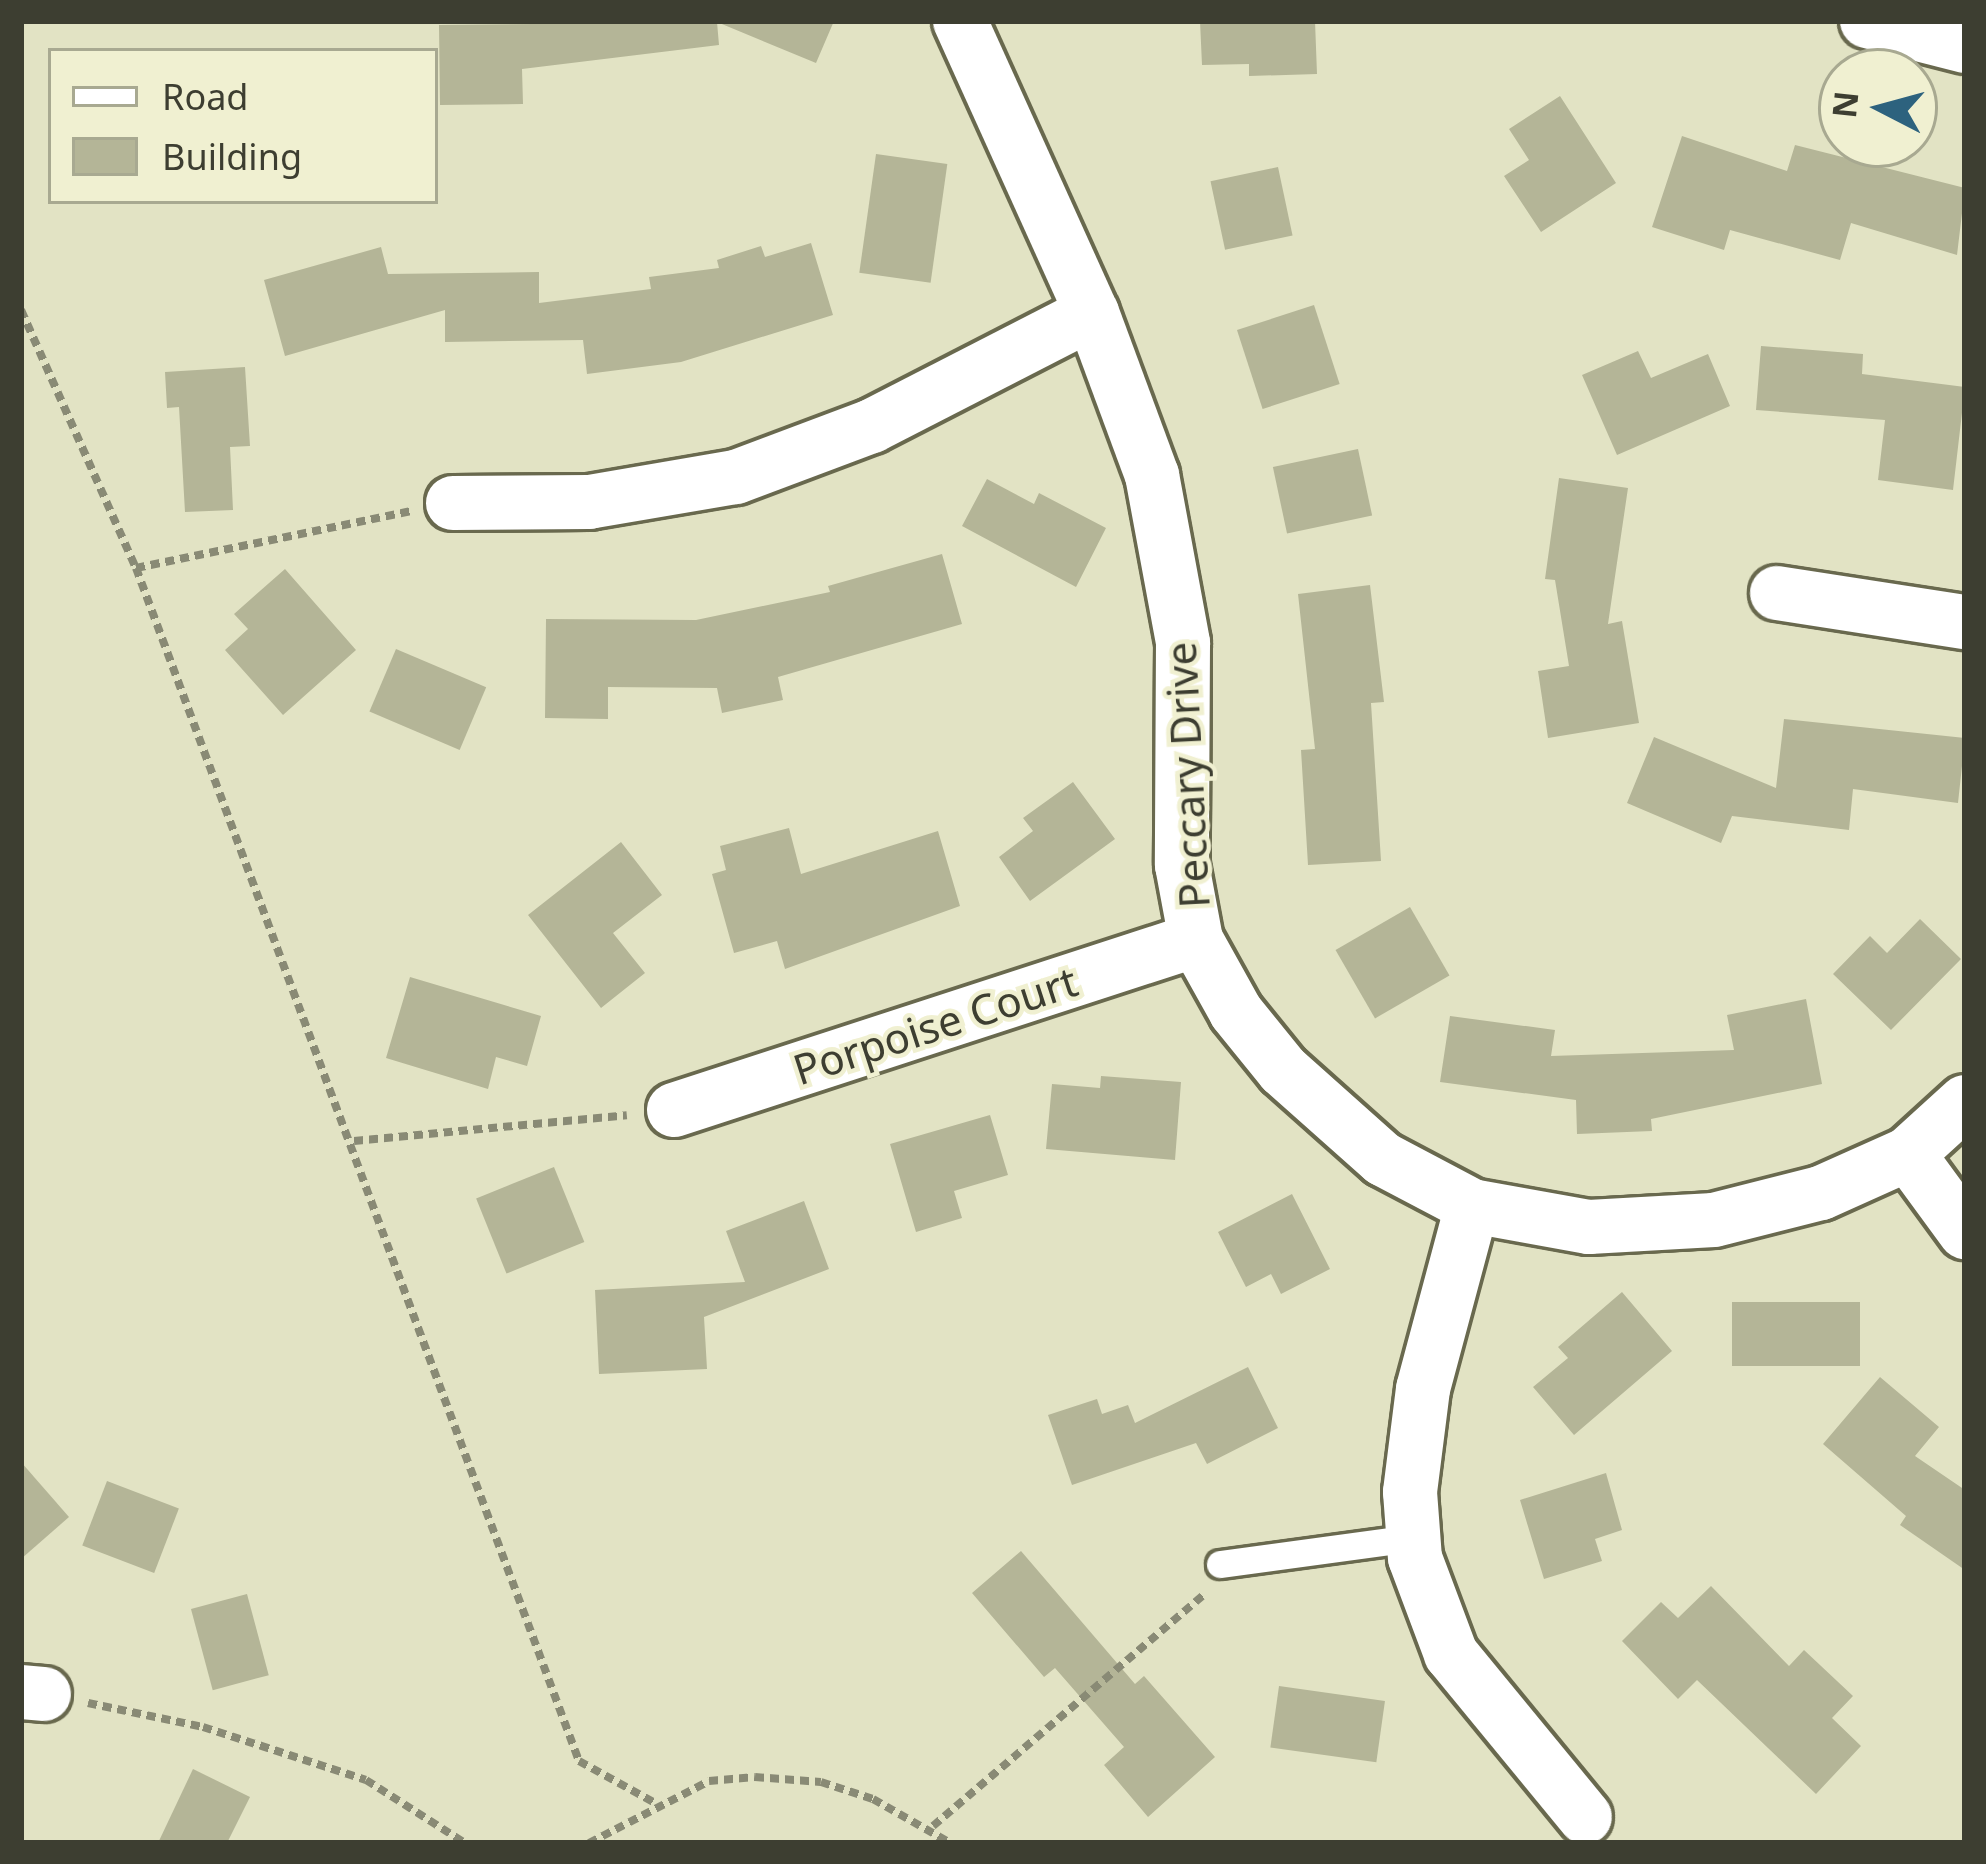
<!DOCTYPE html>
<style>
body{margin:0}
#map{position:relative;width:1986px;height:1864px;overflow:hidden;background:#e2e3c4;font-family:"Noto Sans",sans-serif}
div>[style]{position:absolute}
.building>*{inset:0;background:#b4b597;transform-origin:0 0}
.path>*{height:8px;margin-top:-4px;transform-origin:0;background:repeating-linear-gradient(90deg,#898a75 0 9px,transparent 0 15px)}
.roads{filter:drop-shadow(3px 0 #69694e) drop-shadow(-3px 0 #69694e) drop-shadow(0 3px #69694e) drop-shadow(0 -3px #69694e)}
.lane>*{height:27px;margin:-13.5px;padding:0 13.5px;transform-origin:13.5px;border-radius:13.5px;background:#fff}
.street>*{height:54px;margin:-27px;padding:0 27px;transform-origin:27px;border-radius:27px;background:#fff}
span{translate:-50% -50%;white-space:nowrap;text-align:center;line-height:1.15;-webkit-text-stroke:9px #f0f0d1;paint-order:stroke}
.street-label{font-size:42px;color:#3d3e31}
.frame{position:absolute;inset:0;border:24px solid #3d3e31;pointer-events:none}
.legend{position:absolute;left:48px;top:48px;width:390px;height:156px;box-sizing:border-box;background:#f0f0d1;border:3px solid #a8a991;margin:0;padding:15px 21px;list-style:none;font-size:36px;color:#3d3e31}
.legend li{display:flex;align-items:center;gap:24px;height:60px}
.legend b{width:60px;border:3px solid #a8a991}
.north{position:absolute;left:1818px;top:48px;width:120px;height:120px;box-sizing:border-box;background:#f0f0d1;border:3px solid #a8a991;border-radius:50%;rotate:276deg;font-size:33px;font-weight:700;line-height:48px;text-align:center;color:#3d3e31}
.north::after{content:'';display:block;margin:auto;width:42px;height:54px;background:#2d627e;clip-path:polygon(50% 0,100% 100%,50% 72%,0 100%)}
</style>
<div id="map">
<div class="building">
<i style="clip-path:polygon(834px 21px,816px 63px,717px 22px,719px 45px,522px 69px,523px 104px,440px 105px,439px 25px)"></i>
<i style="clip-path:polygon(1200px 21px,1315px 21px,1317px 74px,1249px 76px,1249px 64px,1202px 65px)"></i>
<i style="clip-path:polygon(1560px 96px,1616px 183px,1541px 232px,1504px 176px,1529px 160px,1509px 129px)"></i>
<i style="clip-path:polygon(1682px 136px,1787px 171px,1795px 145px,1965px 188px,1957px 255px,1851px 223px,1840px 260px,1730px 230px,1724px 250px,1652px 227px)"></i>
<i style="left:876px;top:154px;width:72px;height:120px;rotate:8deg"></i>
<i style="left:1278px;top:167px;width:70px;height:69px;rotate:78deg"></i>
<i style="clip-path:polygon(811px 243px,833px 315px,681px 362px,587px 374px,583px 340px,445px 342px,445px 310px,285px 356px,264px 280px,381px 247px,388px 274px,539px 272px,539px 303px,651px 289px,649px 277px,719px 268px,717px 260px,761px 246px,765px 257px)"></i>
<i style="left:1314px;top:305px;width:83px;height:81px;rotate:72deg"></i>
<i style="clip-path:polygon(1761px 346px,1863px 354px,1862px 374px,1965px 387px,1953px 490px,1878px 480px,1885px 420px,1756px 410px)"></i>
<i style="clip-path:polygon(1638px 351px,1651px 378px,1708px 354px,1730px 406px,1617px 455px,1582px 375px)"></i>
<i style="clip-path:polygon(245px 367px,250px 446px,230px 447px,233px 510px,185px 512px,179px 407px,167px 408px,165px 372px)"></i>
<i style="left:1358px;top:449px;width:68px;height:87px;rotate:78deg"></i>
<i style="clip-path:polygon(1559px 478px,1628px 488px,1608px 624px,1622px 621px,1639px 723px,1548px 738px,1538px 671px,1569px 666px,1555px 580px,1545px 579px)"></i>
<i style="clip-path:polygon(987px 479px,1034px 504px,1039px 493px,1106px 528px,1076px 587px,962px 526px)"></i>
<i style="clip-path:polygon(942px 554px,962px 624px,778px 677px,783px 700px,722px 713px,717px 688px,608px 687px,608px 719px,545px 718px,546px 619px,696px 620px,830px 592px,828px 586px)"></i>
<i style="clip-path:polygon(285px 569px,356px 650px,283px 715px,225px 650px,248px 629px,234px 614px)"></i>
<i style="clip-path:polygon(1370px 585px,1384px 702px,1371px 703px,1381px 861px,1308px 865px,1301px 750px,1315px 749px,1298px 594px)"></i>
<i style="left:396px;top:649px;width:98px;height:68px;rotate:23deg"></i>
<i style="clip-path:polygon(1784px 719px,1965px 738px,1958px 803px,1853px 789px,1849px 830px,1732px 816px,1721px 843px,1627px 803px,1654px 737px,1776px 788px)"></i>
<i style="clip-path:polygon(1073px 782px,1115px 839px,1030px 901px,999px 857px,1033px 831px,1023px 818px)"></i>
<i style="clip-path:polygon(789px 828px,801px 874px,938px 831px,960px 906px,785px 969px,777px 941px,734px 953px,712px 874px,726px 870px,720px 846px)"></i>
<i style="clip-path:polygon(621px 842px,662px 895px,613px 933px,645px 973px,601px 1008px,528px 915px)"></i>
<i style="left:1410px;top:907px;width:79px;height:86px;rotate:60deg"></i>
<i style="clip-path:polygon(1920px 919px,1961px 959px,1891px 1030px,1833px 974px,1870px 936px,1887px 953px)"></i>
<i style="clip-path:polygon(410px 977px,541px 1016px,527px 1066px,496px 1057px,488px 1089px,386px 1058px)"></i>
<i style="clip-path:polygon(1806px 999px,1822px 1084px,1651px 1119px,1652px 1131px,1577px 1134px,1576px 1100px,1440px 1082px,1450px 1016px,1555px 1030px,1551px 1056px,1734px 1050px,1727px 1015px)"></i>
<i style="clip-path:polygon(1101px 1076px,1181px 1082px,1175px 1160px,1046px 1149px,1052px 1084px,1100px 1088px)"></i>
<i style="clip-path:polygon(990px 1115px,1008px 1175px,954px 1191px,962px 1218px,916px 1232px,890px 1144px)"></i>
<i style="left:554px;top:1167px;width:81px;height:84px;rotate:68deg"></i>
<i style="clip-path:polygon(1292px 1194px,1330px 1269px,1281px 1294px,1271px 1274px,1246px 1287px,1218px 1232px)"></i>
<i style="clip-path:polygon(804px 1201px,829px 1269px,704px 1317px,707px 1369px,599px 1374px,595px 1290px,745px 1282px,726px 1231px)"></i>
<i style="clip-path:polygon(1622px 1292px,1672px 1351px,1574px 1435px,1533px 1387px,1568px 1358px,1558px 1347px)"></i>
<i style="left:1860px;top:1302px;width:64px;height:128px;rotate:90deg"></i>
<i style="clip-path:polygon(1248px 1367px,1278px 1428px,1207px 1464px,1196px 1443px,1072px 1485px,1048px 1415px,1097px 1399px,1102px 1414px,1128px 1405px,1135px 1423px)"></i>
<i style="clip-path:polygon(1880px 1377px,1939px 1427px,1915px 1456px,1965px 1490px,1965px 1570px,1900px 1525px,1906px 1516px,1823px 1444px)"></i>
<i style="clip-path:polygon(21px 1462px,69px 1517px,21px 1559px)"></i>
<i style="clip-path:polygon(1606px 1473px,1622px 1530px,1595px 1539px,1602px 1561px,1544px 1579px,1520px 1500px)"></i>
<i style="left:107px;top:1481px;width:77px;height:69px;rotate:21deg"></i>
<i style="clip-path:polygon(1021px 1551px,1135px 1684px,1144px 1676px,1215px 1757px,1148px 1817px,1104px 1765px,1124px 1747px,1055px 1668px,1044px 1677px,972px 1593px)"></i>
<i style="clip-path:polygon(1711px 1586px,1789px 1666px,1804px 1650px,1853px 1696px,1832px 1718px,1861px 1746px,1816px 1794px,1697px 1680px,1678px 1699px,1622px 1641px,1661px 1602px,1678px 1618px)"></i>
<i style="left:247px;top:1594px;width:84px;height:58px;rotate:75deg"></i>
<i style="left:1279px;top:1686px;width:107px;height:62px;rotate:8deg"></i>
<i style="clip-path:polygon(193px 1769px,250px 1797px,227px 1843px,158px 1843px)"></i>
</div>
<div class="path">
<i style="left:21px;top:310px;width:282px;rotate:66deg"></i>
<i style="left:136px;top:568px;width:1273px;rotate:69.63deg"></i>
<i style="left:579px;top:1761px;width:89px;rotate:28.9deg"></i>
<i style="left:136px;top:568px;width:281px;rotate:-11.7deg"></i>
<i style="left:354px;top:1141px;width:274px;rotate:-5.4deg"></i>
<i style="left:88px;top:1703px;width:117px;rotate:11.8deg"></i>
<i style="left:203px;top:1727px;width:171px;rotate:18deg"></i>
<i style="left:366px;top:1780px;width:117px;rotate:32.5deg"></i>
<i style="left:933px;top:1826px;width:358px;rotate:-40.5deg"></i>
<i style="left:589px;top:1843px;width:135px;rotate:-27.3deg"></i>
<i style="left:709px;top:1781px;width:46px;rotate:-5deg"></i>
<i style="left:755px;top:1777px;width:66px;rotate:4.3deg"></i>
<i style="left:821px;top:1782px;width:55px;rotate:18.1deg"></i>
<i style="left:873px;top:1799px;width:89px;rotate:29.7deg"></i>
</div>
<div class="roads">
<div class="lane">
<i style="left:1220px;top:1564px;width:194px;rotate:-7.7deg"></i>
</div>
<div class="street">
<i style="left:960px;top:21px;width:320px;rotate:65.7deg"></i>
<i style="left:1092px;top:313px;width:173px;rotate:69.7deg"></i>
<i style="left:1152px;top:475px;width:171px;rotate:79.5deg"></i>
<i style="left:1183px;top:643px;width:222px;rotate:90.3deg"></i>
<i style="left:1182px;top:865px;width:76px;rotate:79.4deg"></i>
<i style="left:1196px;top:940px;width:82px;rotate:60.9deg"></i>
<i style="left:1236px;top:1012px;width:75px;rotate:51deg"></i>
<i style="left:1283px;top:1070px;width:134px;rotate:41.7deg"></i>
<i style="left:1383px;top:1159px;width:101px;rotate:27.8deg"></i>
<i style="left:1472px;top:1206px;width:119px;rotate:10.2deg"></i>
<i style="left:1589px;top:1227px;width:125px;rotate:-3.2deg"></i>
<i style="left:1714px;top:1220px;width:110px;rotate:-14.2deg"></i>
<i style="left:1821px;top:1193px;width:95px;rotate:-24.1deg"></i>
<i style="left:1908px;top:1154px;width:77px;rotate:-42.4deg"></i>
<i style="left:1867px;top:21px;width:101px;rotate:14.3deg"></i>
<i style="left:453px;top:503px;width:136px;rotate:-0.4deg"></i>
<i style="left:589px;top:502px;width:149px;rotate:-9.7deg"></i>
<i style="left:736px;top:477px;width:145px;rotate:-20.6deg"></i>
<i style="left:872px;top:426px;width:247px;rotate:-27.2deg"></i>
<i style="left:1777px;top:593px;width:190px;rotate:8.8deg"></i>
<i style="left:674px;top:1110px;width:549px;rotate:-18.04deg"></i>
<i style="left:1908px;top:1154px;width:97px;rotate:53.8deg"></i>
<i style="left:1472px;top:1206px;width:189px;rotate:105deg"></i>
<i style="left:1423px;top:1389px;width:104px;rotate:97.2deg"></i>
<i style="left:1410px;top:1492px;width:66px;rotate:85.7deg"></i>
<i style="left:1415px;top:1558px;width:103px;rotate:69.4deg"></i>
<i style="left:1451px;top:1654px;width:211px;rotate:50.6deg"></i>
<i style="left:21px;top:1692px;width:23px;rotate:5deg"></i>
</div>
</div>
<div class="street-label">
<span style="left:1187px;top:775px;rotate:-93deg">Peccary Drive</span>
<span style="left:935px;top:1025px;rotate:-18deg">Porpoise Court</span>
</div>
<div class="frame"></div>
<ul class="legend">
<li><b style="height:15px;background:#fff"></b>Road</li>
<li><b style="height:33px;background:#b4b597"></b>Building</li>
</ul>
<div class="north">N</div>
</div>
